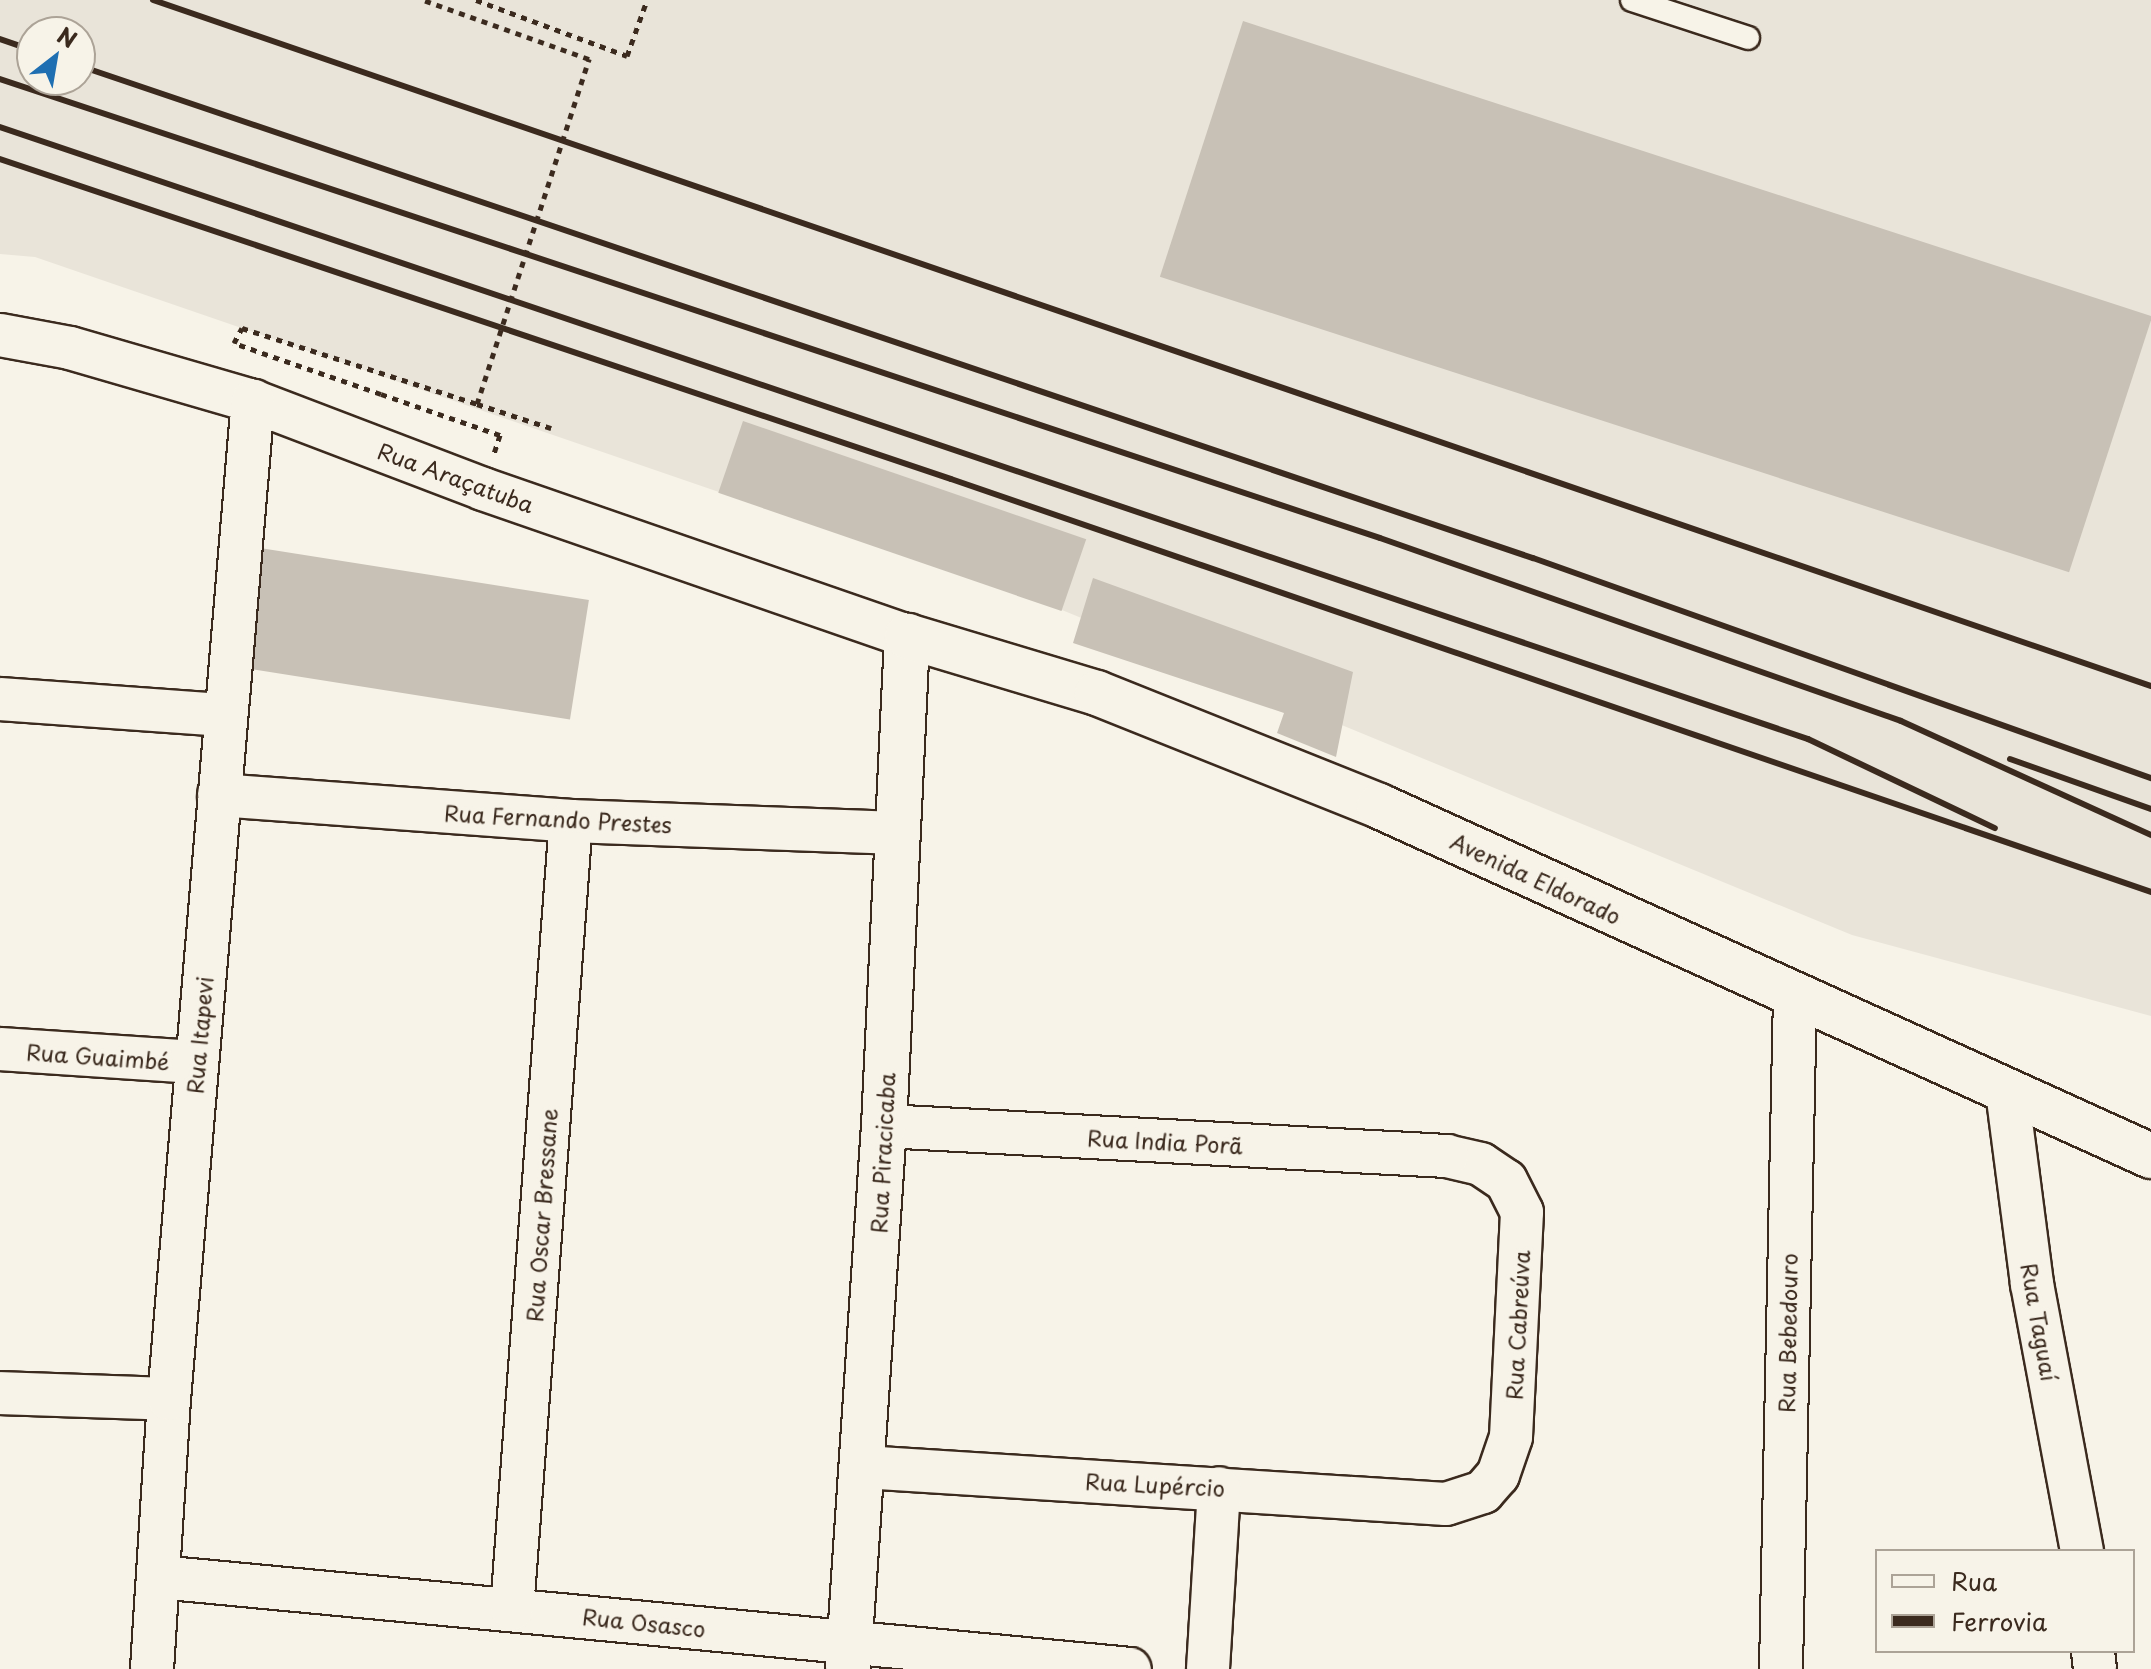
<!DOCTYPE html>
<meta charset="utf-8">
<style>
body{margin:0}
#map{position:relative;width:2151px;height:1669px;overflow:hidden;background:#f7f3e8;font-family:"Playpen Sans",sans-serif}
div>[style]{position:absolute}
.built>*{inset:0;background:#e9e4d9}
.building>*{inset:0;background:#c8c1b6;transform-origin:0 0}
.path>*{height:5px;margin-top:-2.5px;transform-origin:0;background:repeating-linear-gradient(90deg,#3b2a1e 0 6px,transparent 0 12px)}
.roads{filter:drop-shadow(2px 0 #3b2a1e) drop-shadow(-2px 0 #3b2a1e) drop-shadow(0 2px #3b2a1e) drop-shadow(0 -2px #3b2a1e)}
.service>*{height:22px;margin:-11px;padding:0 11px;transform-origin:11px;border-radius:11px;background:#f7f3e8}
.minor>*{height:42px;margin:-21px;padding:0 21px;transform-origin:21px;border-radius:21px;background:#f7f3e8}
.tertiary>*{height:44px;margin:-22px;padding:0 22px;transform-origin:22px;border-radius:22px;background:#f7f3e8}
.rail>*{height:6px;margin:-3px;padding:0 3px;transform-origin:3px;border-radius:3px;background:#3b2a1e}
.path-bridge>*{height:5px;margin-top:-2.5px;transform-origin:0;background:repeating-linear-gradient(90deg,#3b2a1e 0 6px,transparent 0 12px)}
span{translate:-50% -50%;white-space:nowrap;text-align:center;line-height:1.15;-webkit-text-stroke:8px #f7f3e8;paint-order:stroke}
.street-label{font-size:22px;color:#3b2a1e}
.legend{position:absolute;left:1875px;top:1549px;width:260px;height:104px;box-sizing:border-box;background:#f7f3e8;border:2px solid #aca397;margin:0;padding:10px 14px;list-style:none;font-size:24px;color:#3b2a1e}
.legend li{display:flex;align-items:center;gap:16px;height:40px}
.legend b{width:40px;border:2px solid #aca397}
.north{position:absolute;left:16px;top:16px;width:80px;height:80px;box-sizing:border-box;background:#f7f3e8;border:2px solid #aca397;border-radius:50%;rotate:31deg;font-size:22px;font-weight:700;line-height:32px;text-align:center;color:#3b2a1e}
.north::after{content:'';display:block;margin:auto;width:28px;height:36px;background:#1f6fb2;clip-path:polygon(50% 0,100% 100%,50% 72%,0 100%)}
</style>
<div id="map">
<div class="built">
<i style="clip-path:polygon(evenodd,0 0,2151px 0,2151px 1016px,1852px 935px,1062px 610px,35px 257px,0 254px,0 0,32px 32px,80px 32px,80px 80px,32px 80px,32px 32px)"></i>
</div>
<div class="building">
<i style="left:1243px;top:21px;width:956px;height:269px;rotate:18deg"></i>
<i style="left:743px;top:421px;width:363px;height:76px;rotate:19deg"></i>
<i style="left:260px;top:548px;width:333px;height:121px;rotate:9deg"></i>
<i style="clip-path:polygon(1093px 578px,1353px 672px,1336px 757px,1277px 733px,1284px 713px,1073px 643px)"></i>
</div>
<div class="path">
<i style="left:476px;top:0;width:161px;rotate:20.3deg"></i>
<i style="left:627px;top:56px;width:59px;rotate:-70.3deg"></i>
<i style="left:381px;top:394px;width:126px;rotate:19deg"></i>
<i style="left:500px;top:435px;width:20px;rotate:108deg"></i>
<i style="left:477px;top:404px;width:78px;rotate:18deg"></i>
</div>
<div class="roads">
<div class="service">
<i style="left:1632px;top:0;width:122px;rotate:18.1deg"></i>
</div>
<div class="minor">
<i style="left:0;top:335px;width:71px;rotate:10.5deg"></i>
<i style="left:70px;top:348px;width:191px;rotate:16.2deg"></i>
<i style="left:253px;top:401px;width:246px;rotate:20.9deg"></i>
<i style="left:483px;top:489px;width:449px;rotate:19.1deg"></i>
<i style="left:0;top:699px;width:225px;rotate:4.1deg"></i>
<i style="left:219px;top:795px;width:353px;rotate:4.2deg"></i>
<i style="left:571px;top:821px;width:327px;rotate:2.1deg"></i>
<i style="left:0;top:1049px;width:197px;rotate:3.8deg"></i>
<i style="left:2007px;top:1091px;width:195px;rotate:82.6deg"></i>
<i style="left:2032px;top:1284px;width:272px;rotate:79.4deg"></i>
<i style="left:0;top:1393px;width:169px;rotate:2deg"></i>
<i style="left:863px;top:1467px;width:584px;rotate:3.63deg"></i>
<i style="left:1446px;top:1504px;width:39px;rotate:-18deg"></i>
<i style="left:1483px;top:1492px;width:23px;rotate:-49deg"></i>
<i style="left:1498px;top:1475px;width:40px;rotate:-71.1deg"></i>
<i style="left:1511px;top:1437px;width:225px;rotate:-87.2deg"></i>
<i style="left:1522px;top:1212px;width:35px;rotate:-117deg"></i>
<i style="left:1506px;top:1181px;width:30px;rotate:-146deg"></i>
<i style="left:1481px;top:1164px;width:35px;rotate:-167deg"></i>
<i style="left:1447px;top:1156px;width:564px;rotate:-176.95deg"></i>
<i style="left:159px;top:1577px;width:975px;rotate:5.41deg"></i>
<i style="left:512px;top:1609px;width:790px;rotate:-85.72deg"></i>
<i style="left:2093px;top:1651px;width:18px;rotate:84deg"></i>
<i style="left:152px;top:1669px;width:271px;rotate:-86.4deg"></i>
<i style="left:169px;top:1399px;width:1002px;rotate:-85.19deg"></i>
<i style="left:1208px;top:1669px;width:181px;rotate:-86.5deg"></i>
<i style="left:1781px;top:1669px;width:672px;rotate:-88.81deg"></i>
</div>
<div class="tertiary">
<i style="left:848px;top:1669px;width:544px;rotate:-86.21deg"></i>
<i style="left:884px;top:1126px;width:491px;rotate:-87.3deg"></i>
<i style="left:907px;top:636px;width:198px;rotate:16.7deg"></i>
<i style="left:1097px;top:693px;width:304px;rotate:21.8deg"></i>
<i style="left:1379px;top:806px;width:848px;rotate:24.39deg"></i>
</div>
</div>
<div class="rail">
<i style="left:153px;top:0;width:2112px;rotate:18.95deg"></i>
<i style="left:0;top:39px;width:34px;rotate:19deg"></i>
<i style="left:80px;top:66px;width:1534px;rotate:18.71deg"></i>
<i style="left:1533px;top:558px;width:656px;rotate:19.6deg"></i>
<i style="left:0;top:79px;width:1454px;rotate:18.4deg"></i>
<i style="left:1380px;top:538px;width:552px;rotate:19.35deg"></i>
<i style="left:1901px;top:721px;width:275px;rotate:24.5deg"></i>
<i style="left:0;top:127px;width:1909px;rotate:18.7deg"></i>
<i style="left:1808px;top:739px;width:207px;rotate:25.5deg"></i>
<i style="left:0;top:159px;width:1003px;rotate:18.6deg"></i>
<i style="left:951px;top:479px;width:1269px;rotate:18.99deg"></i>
<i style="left:2010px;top:759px;width:150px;rotate:19.5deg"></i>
</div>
<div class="path-bridge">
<i style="left:381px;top:394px;width:156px;rotate:-160.9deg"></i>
<i style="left:234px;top:343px;width:17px;rotate:-62deg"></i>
<i style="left:242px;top:328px;width:247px;rotate:17.9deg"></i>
<i style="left:477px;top:404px;width:363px;rotate:-72deg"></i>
<i style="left:589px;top:59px;width:176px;rotate:-160.4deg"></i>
</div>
<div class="street-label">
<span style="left:456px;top:477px;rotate:20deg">Rua Araçatuba</span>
<span style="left:558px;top:818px;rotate:3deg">Rua Fernando Prestes</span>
<span style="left:1536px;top:878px;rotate:25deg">Avenida Eldorado</span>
<span style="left:199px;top:1035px;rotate:-85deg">Rua Itapevi</span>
<span style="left:98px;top:1056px;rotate:4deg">Rua Guaimbé</span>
<span style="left:1165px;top:1141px;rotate:3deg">Rua India Porã</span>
<span style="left:882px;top:1153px;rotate:-87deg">Rua Piracicaba</span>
<span style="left:541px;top:1215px;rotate:-86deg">Rua Oscar Bressane</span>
<span style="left:2040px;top:1322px;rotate:80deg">Rua Taguaí</span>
<span style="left:1517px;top:1325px;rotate:-87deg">Rua Cabreúva</span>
<span style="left:1787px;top:1333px;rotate:-89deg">Rua Bebedouro</span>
<span style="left:1155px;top:1484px;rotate:3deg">Rua Lupércio</span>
<span style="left:644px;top:1622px;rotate:6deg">Rua Osasco</span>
</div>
<ul class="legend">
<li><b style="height:10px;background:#f7f3e8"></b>Rua</li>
<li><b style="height:10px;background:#3b2a1e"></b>Ferrovia</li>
</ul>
<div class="north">N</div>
</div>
